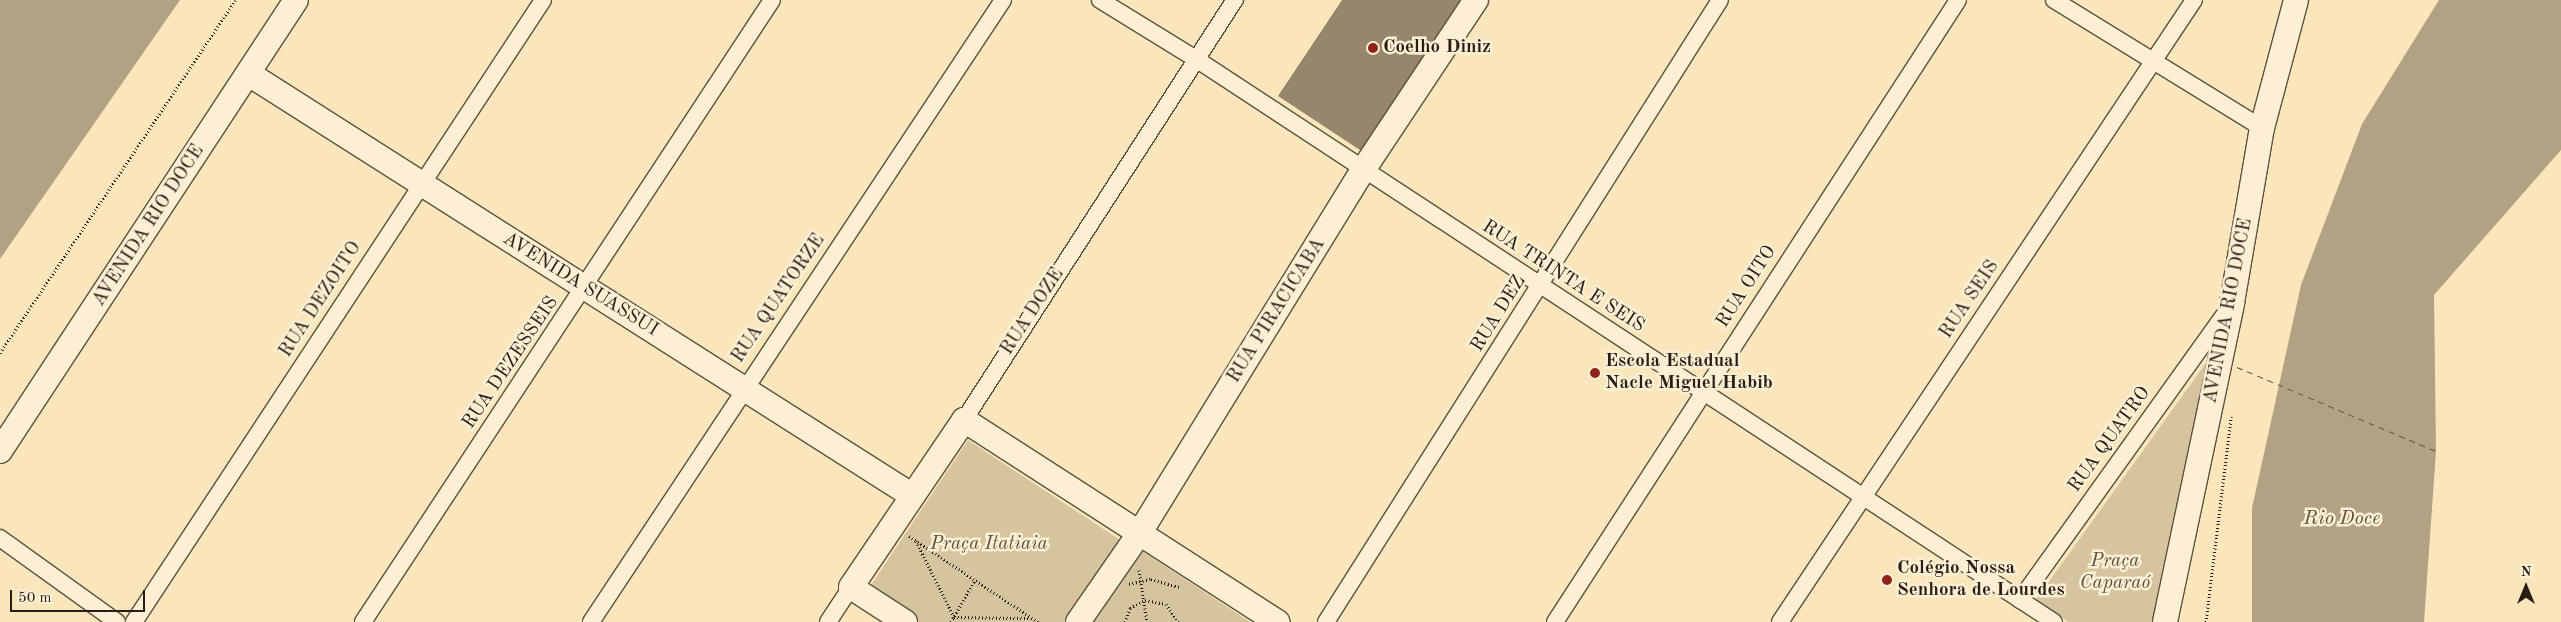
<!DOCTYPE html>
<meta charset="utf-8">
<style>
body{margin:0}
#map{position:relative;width:2561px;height:622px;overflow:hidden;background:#fae6bb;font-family:"Old Standard TT",serif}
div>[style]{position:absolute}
.green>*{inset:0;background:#d6c49f}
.water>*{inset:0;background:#b2a283}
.ferry>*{height:1px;margin-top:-0.5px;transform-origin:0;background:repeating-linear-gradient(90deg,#5f5342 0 6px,transparent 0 11px)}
.building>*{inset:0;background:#95866c}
.path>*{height:3px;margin-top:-1.5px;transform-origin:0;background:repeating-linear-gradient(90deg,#271f16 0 1px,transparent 0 3.5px)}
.roads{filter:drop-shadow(1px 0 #5c513f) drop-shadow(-1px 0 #5c513f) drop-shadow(0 1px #5c513f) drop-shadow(0 -1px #5c513f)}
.street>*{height:16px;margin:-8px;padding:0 8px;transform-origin:8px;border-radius:8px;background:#fcefd3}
.secondary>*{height:24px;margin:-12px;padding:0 12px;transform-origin:12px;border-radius:12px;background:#fcefd3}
.dots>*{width:14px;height:14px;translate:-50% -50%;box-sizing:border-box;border:2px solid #fcefd3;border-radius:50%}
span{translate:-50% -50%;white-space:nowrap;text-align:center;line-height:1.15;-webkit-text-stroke:5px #fcefd3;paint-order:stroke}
.poi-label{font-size:19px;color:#271f16;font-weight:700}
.left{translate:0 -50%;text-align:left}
.street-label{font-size:19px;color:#271f16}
.park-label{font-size:19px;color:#5c513f;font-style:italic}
.water-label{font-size:20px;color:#5f5342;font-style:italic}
.north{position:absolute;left:2501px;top:562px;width:50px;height:50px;-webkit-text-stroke:4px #fcefd3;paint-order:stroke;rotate:0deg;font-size:14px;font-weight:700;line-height:20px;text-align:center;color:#271f16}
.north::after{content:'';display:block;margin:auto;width:18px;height:22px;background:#271f16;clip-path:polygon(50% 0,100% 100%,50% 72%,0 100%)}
.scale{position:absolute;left:10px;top:590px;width:135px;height:22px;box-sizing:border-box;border:2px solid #271f16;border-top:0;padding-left:6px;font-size:15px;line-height:18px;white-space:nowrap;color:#271f16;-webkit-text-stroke:4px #fcefd3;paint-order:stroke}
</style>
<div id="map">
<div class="green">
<i style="clip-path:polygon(2208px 360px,2154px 622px,2069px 622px,2035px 601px)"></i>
<i style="clip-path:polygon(968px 440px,1120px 540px,1065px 622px,919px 622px,869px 588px)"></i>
<i style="clip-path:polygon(1139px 549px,1250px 622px,1091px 622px)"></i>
</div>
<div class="water">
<i style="clip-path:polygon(0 0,180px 0,0 259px)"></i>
<i style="clip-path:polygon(2439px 0,2561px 0,2561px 150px,2434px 295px,2436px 451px,2424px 622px,2252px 622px,2252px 508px,2301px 285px,2362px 124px)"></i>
</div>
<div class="ferry">
<i style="left:2237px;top:367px;width:216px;rotate:22.9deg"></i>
</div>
<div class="building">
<i style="clip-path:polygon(1342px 0,1468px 0,1366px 154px,1278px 96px)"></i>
</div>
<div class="path">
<i style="left:0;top:353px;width:424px;rotate:-56.3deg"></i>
<i style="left:909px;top:536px;width:155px;rotate:33.7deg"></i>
<i style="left:916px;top:541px;width:85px;rotate:63.4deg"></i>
<i style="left:954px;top:617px;width:76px;rotate:0.8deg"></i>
<i style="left:1139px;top:570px;width:53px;rotate:81.3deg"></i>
<i style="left:1129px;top:584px;width:23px;rotate:-13deg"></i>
<i style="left:1151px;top:579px;width:29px;rotate:16deg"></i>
<i style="left:951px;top:622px;width:48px;rotate:-60.3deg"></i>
<i style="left:1125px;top:622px;width:15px;rotate:-70deg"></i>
<i style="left:1130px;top:608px;width:17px;rotate:-28deg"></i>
<i style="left:1145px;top:600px;width:21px;rotate:11deg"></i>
<i style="left:1166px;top:604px;width:22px;rotate:56deg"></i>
<i style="left:2206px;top:622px;width:207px;rotate:-83deg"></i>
</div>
<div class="roads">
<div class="street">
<i style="left:1100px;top:0;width:113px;rotate:31.6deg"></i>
<i style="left:1196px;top:59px;width:1026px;rotate:33.27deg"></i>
<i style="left:2054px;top:0;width:244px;rotate:31.6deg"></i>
<i style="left:964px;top:420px;width:500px;rotate:-57.2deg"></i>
<i style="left:0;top:538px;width:144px;rotate:35.7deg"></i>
<i style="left:2020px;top:600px;width:355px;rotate:-54.4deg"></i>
<i style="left:134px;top:622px;width:744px;rotate:-56.67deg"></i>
<i style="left:363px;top:622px;width:744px;rotate:-56.67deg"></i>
<i style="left:591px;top:622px;width:746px;rotate:-56.48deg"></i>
<i style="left:828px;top:622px;width:42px;rotate:-56.7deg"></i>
<i style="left:1326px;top:622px;width:736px;rotate:-57.65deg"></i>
<i style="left:1555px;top:622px;width:741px;rotate:-57.06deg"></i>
<i style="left:1780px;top:622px;width:747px;rotate:-56.35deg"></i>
</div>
<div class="secondary">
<i style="left:249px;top:74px;width:785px;rotate:32.45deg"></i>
<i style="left:0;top:451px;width:539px;rotate:-56.72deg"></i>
<i style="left:905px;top:622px;width:64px;rotate:-147.1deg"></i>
<i style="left:851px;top:587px;width:202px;rotate:-55.9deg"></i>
<i style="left:964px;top:420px;width:373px;rotate:32.8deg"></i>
<i style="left:1078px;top:622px;width:107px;rotate:-55.3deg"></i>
<i style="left:1139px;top:534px;width:427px;rotate:-58.4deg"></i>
<i style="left:1363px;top:170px;width:204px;rotate:-56.4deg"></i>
<i style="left:2165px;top:622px;width:326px;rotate:-78.1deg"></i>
<i style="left:2232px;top:303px;width:178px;rotate:-80.3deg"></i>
<i style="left:2262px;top:128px;width:132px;rotate:-75.1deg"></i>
</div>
</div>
<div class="dots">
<i style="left:1373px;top:48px;background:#8f2418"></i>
<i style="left:1595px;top:373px;background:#8f2418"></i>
<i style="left:1887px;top:580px;background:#8f2418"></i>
</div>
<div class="poi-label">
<span class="left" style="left:1383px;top:48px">Coelho Diniz</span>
<span class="left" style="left:1605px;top:373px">Escola Estadual<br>Nacle Miguel Habib</span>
<span class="left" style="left:1897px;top:580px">Colégio Nossa<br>Senhora de Lourdes</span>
</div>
<div class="street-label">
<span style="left:149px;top:226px;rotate:-57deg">AVENIDA RIO DOCE</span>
<span style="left:1563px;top:277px;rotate:33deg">RUA TRINTA E SEIS</span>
<span style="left:580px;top:285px;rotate:32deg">AVENIDA SUASSUI</span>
<span style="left:1747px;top:287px;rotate:-57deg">RUA OITO</span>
<span style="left:779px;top:299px;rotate:-56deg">RUA QUATORZE</span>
<span style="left:321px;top:300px;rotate:-57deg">RUA DEZOITO</span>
<span style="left:1970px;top:300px;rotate:-56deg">RUA SEIS</span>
<span style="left:1277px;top:311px;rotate:-58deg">RUA PIRACICABA</span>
<span style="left:2229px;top:311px;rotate:-79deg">AVENIDA RIO DOCE</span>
<span style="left:1033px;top:312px;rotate:-57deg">RUA DOZE</span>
<span style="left:1499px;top:314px;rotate:-58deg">RUA DEZ</span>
<span style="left:511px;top:363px;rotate:-56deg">RUA DEZESSEIS</span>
<span style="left:2110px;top:440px;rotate:-54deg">RUA QUATRO</span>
</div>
<div class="park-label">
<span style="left:989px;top:545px">Praça Itatiaia</span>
<span style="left:2115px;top:573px">Praça<br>Caparaó</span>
</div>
<div class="water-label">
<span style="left:2342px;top:519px">Rio Doce</span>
</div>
<div class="north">N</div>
<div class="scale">50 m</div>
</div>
